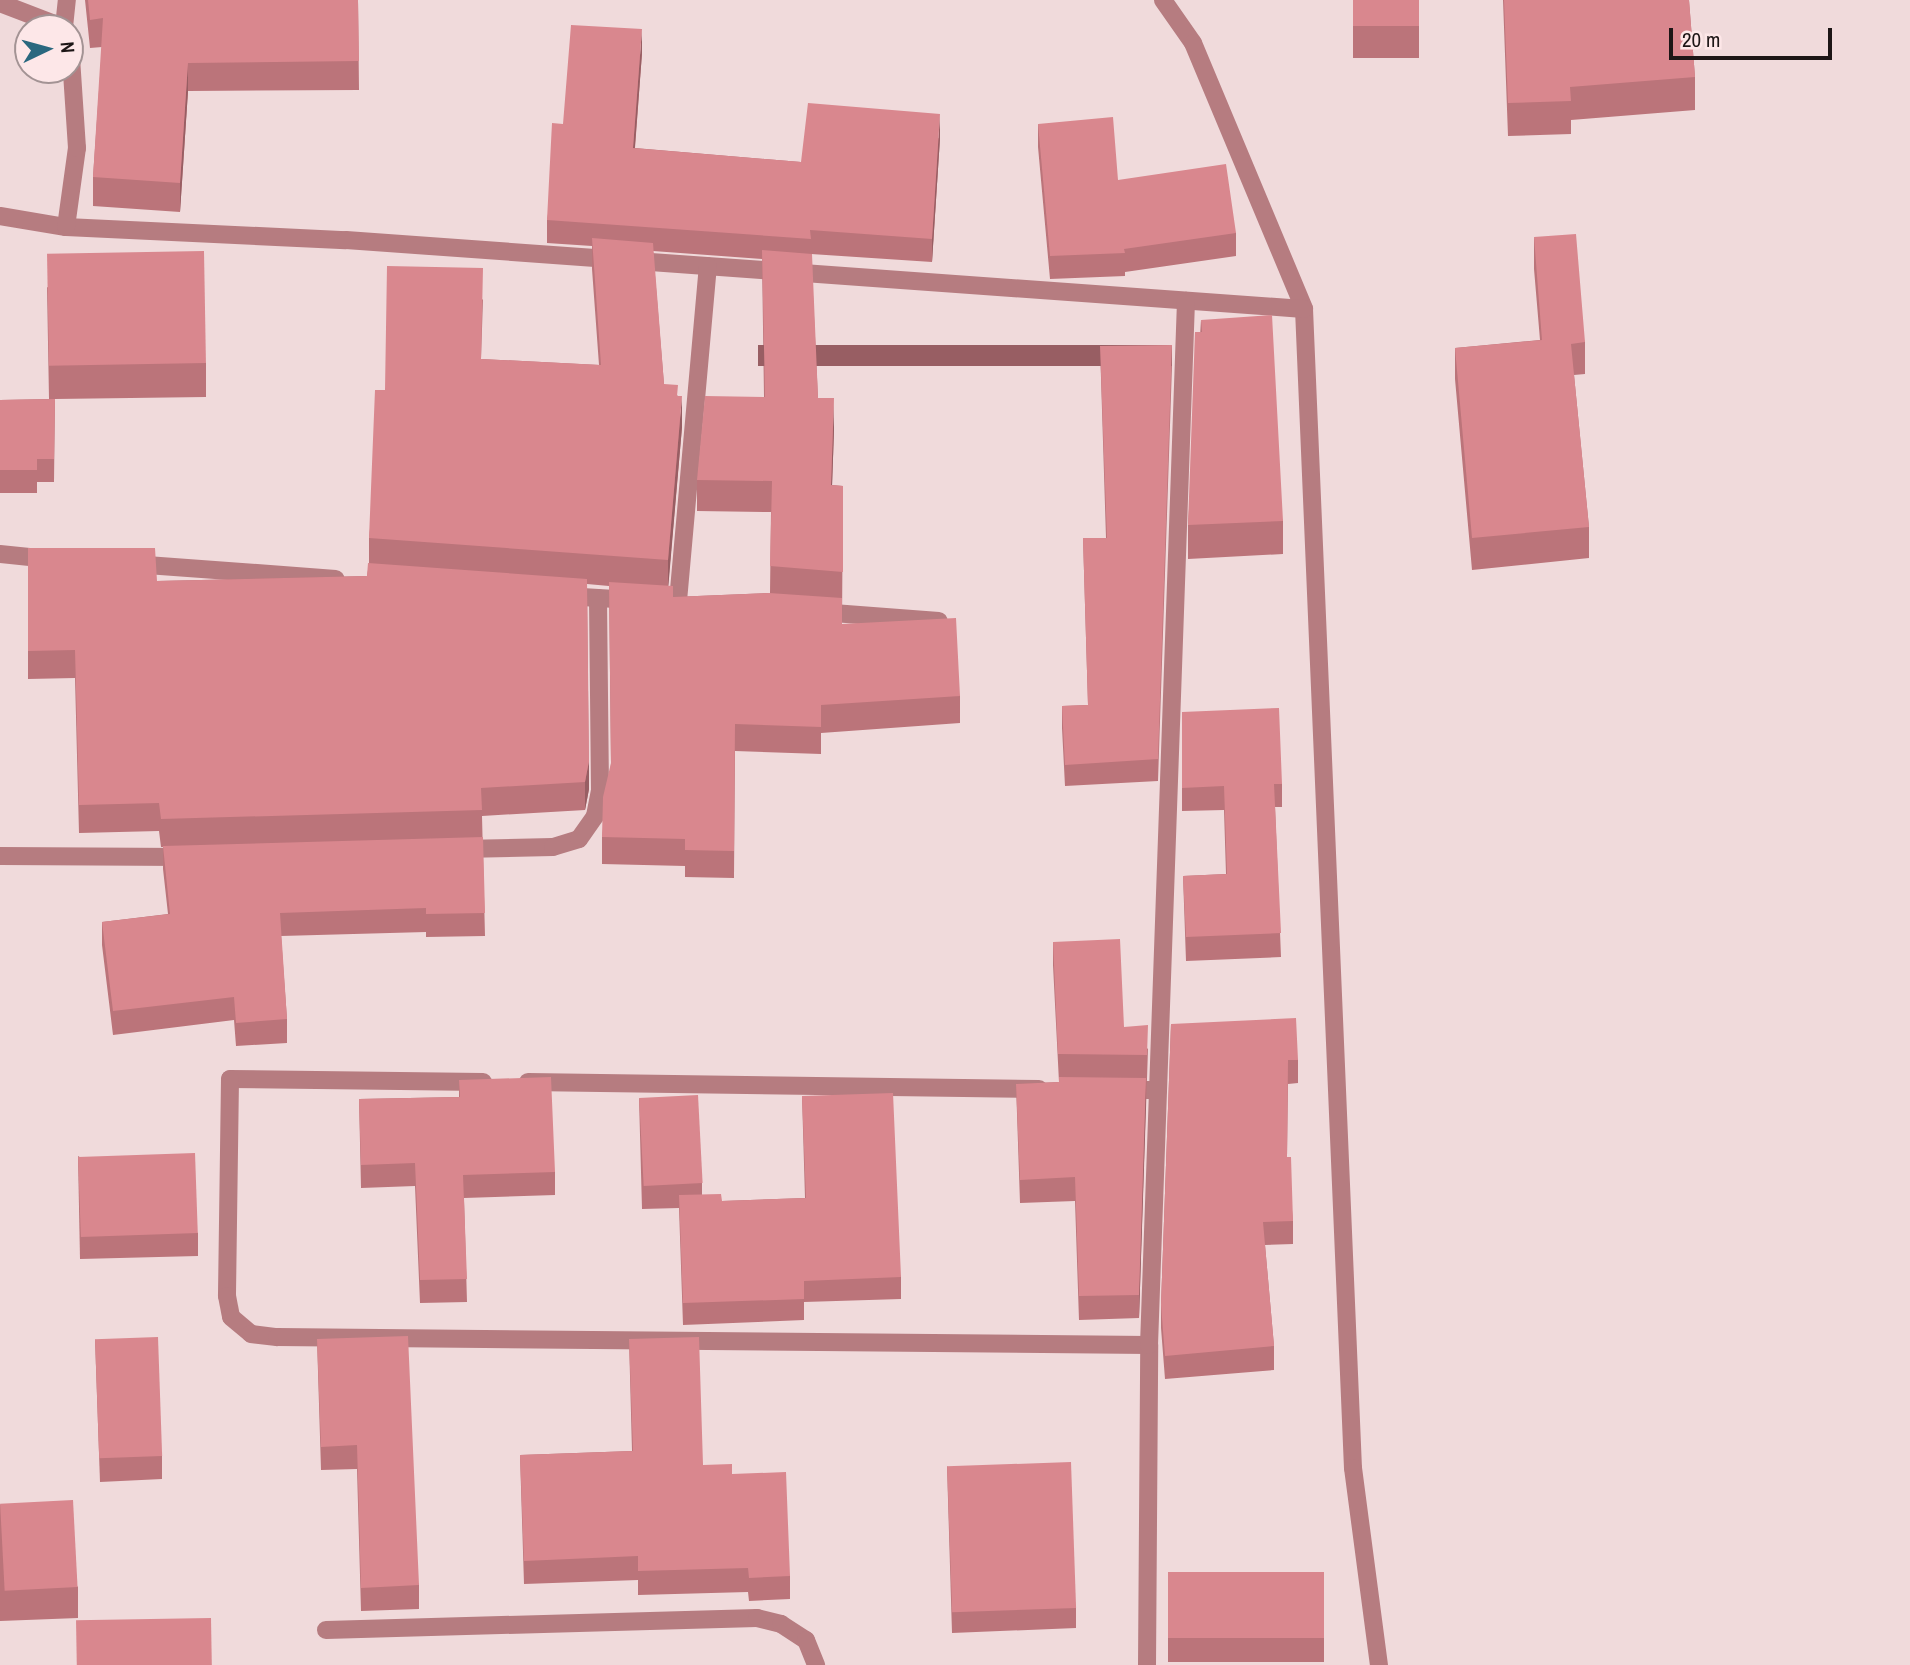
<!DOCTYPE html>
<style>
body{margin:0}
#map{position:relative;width:1910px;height:1665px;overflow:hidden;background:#f0dadb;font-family:"Archivo Narrow",sans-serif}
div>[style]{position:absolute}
.minor>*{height:18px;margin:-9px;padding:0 9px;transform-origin:9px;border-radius:9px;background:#b67c80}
.wall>*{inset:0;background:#bb747a;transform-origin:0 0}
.shaded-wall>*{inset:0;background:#985e63;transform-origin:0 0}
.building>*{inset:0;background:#d9878e;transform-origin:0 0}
span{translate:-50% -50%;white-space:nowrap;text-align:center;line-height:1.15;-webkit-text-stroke:5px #fde7e8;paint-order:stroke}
.north{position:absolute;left:14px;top:14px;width:70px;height:70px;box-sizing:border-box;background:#fde7e8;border:2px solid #a39394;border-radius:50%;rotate:85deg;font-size:19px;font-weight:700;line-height:28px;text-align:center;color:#1d1616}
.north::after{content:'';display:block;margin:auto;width:24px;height:32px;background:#2a687f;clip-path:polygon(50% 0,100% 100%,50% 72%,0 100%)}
.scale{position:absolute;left:1669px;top:28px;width:163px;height:32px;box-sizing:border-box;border:4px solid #1d1616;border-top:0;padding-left:9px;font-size:21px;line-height:24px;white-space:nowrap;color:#1d1616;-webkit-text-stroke:5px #fde7e8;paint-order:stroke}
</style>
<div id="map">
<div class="minor">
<i style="left:1163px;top:0;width:52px;rotate:55.1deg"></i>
<i style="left:1193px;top:43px;width:288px;rotate:67.3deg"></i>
<i style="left:1304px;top:309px;width:1160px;rotate:87.58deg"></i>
<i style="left:1353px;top:1468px;width:199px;rotate:82.5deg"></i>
<i style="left:0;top:3px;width:70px;rotate:21deg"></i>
<i style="left:64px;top:27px;width:27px;rotate:-84deg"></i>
<i style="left:0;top:216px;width:67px;rotate:9.5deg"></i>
<i style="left:66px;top:227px;width:280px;rotate:2.7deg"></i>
<i style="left:346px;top:240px;width:960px;rotate:4.12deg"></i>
<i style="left:66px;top:227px;width:80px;rotate:-82.1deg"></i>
<i style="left:77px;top:148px;width:106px;rotate:-93.8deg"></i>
<i style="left:0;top:554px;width:49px;rotate:5.8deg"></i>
<i style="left:133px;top:564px;width:203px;rotate:4.2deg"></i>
<i style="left:565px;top:596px;width:67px;rotate:3.4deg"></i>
<i style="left:678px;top:601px;width:336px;rotate:-84.9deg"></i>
<i style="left:820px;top:612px;width:119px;rotate:4.3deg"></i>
<i style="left:462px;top:849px;width:91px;rotate:-1.3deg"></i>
<i style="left:553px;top:847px;width:27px;rotate:-17deg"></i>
<i style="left:579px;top:839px;width:28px;rotate:-55deg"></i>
<i style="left:595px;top:816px;width:26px;rotate:-79deg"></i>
<i style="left:600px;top:790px;width:192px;rotate:-90.6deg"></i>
<i style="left:0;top:856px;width:185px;rotate:0.3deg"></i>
<i style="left:483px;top:1082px;width:253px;rotate:-179.3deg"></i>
<i style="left:230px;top:1079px;width:217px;rotate:90.8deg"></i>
<i style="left:227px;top:1296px;width:21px;rotate:79deg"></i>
<i style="left:231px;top:1317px;width:26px;rotate:40deg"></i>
<i style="left:251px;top:1334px;width:26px;rotate:7deg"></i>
<i style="left:277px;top:1337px;width:872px;rotate:0.53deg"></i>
<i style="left:528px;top:1082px;width:511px;rotate:0.78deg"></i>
<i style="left:1123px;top:1090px;width:35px"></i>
<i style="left:326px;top:1630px;width:431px;rotate:-1.6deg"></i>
<i style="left:757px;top:1618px;width:25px;rotate:14deg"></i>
<i style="left:781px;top:1624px;width:30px;rotate:33deg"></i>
<i style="left:806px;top:1640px;width:27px;rotate:68deg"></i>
<i style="left:1147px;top:1665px;width:320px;rotate:-89.6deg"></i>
<i style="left:1149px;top:1345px;width:1045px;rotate:-87.97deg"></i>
</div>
<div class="wall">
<i style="clip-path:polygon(85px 0,358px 0,359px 90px,188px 91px,180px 212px,93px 206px,93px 177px,102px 47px,90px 48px)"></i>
<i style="left:1353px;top:0;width:66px;height:58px"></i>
<i style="clip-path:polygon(1503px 0,1689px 0,1695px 77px,1695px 110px,1571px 120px,1571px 134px,1508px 136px)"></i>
<i style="clip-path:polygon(evenodd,642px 53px,635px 148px,801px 162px,940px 138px,932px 262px,811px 254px,818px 398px,834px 430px,832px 485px,843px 486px,842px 624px,960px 696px,960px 723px,821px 733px,821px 754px,735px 751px,734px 878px,685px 877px,685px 866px,602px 864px,602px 837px,611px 764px,609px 586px,587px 584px,589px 789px,585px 810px,482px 816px,485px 936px,426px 937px,426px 932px,281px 936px,287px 1019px,287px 1043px,236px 1046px,234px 1020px,113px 1035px,102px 945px,102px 922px,168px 914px,163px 869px,163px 847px,161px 847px,159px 831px,79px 833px,75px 678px,28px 679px,28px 548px,157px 581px,367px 576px,369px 564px,369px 538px,385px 390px,483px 299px,481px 359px,599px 365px,592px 269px,592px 246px,547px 243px,547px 220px,563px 124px,642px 53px,653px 251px,762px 259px,764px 397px,697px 480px,697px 511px,771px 512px,770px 593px,673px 597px,668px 586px,682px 427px,678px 396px,664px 384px,653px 251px)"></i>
<i style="clip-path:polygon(1038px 124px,1118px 180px,1236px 233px,1236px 256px,1125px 272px,1125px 276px,1050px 279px,1038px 147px)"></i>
<i style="clip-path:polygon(1534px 237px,1585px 342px,1585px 374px,1574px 375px,1589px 527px,1589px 558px,1472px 570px,1455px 379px,1455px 348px,1540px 340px,1534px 269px)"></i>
<i style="clip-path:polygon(47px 287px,206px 363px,206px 397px,55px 399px,54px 482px,37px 482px,37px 493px,0 493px,0 400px,49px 399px)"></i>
<i style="clip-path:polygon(1201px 320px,1283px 521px,1283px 554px,1188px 559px,1188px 525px)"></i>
<i style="clip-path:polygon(1100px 346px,1172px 366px,1158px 781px,1065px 786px,1062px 728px,1062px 706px,1088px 705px,1083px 538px,1106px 538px)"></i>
<i style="clip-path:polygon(1182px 712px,1282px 784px,1282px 807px,1275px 807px,1281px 957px,1186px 961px,1183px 876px,1226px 874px,1224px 810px,1182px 811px)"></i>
<i style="clip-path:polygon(1053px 942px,1124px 1027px,1148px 1049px,1139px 1318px,1079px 1320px,1075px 1201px,1020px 1203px,1016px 1084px,1059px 1082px,1053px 965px)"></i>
<i style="clip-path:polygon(1171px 1024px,1298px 1060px,1298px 1083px,1288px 1084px,1287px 1157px,1293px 1221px,1293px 1244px,1265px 1245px,1274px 1346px,1274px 1370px,1165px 1379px,1161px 1328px,1161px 1305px)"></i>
<i style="clip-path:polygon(459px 1080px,555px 1172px,555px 1195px,464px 1198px,467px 1302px,420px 1303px,415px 1186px,361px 1188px,359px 1099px,459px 1097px)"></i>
<i style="clip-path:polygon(802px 1096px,901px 1277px,901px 1299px,804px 1302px,804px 1320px,683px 1325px,679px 1208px,642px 1209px,639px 1098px,702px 1183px,702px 1195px,722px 1201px,805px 1198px)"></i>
<i style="clip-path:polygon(78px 1156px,198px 1233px,198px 1256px,80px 1259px)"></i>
<i style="clip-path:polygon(95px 1339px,162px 1456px,162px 1479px,100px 1482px)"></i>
<i style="clip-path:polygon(317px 1339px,419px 1585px,419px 1609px,361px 1611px,357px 1469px,321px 1470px)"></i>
<i style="clip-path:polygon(629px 1339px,703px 1465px,732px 1474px,790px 1576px,790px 1599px,749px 1601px,748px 1592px,638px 1595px,638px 1580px,524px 1584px,520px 1455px,632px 1451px)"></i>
<i style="clip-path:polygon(947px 1466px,1076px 1608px,1076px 1628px,952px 1633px)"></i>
<i style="clip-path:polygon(0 1504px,78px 1587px,78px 1618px,0 1621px)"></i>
<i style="left:1168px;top:1572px;width:156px;height:90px"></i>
</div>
<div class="shaded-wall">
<i style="clip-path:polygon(642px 29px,642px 53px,633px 171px,633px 148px)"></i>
<i style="clip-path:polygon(188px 63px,188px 91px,180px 212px,180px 183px)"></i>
<i style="clip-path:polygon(940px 114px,940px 138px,932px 262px,932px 239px)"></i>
<i style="left:1172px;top:345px;width:21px;height:414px;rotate:90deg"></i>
<i style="clip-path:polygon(682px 396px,682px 427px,668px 590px,668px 560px)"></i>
<i style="clip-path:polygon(834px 398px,834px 430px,831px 516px,831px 485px)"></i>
<i style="clip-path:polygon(589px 761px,589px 789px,585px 810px,585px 782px)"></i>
<i style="clip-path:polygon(1146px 1078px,1146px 1101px,1139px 1318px,1139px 1295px)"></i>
</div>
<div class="building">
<i style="clip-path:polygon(88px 0,358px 0,359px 61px,188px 63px,180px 183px,93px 177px,103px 18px,90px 20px)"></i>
<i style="left:1353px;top:0;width:66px;height:26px"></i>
<i style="clip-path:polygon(1504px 0,1689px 0,1695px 77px,1570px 87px,1571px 101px,1508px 103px)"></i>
<i style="clip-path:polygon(571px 25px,642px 29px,633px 148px,801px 162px,808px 103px,940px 114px,932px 239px,810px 230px,811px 239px,547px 220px,552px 123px,563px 124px)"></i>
<i style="clip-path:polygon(1113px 117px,1118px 180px,1226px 164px,1236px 233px,1124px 249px,1125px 253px,1050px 256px,1038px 124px)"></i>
<i style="clip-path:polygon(1576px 234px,1585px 342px,1571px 344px,1589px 527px,1472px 538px,1455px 348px,1542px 340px,1534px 237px)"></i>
<i style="clip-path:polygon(592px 238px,653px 243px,664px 384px,678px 385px,677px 396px,682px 396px,668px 560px,369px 538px,375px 390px,385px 390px,387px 266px,483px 268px,481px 359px,601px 365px)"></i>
<i style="clip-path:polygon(762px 250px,812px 254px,818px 398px,834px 398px,831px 485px,843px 486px,843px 572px,770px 566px,772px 481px,697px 480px,705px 396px,765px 397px)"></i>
<i style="left:204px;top:251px;width:112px;height:157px;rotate:89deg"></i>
<i style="clip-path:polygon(1272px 315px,1283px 521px,1188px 525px,1195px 332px,1202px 332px,1201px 320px)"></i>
<i style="clip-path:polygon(1172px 345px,1158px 759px,1065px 765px,1062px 706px,1088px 705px,1083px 538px,1107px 538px,1100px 346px)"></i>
<i style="clip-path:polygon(55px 399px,54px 459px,37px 459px,37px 470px,0 470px,0 400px)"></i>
<i style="clip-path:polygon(28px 548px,155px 548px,157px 581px,367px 576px,368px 563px,587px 579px,589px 761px,585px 782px,481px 788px,482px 810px,161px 819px,159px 803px,79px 805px,75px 650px,28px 651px)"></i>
<i style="clip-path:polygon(609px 582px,673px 586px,673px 597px,769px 593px,842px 598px,842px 624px,956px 618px,960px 696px,821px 705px,821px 727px,735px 724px,734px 851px,685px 850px,685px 839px,602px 837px,603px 797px,611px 763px)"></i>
<i style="clip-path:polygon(1279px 708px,1282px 784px,1274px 784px,1281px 933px,1186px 937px,1183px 876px,1227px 874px,1224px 786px,1182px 788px,1182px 712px)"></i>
<i style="clip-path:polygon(483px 837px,485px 913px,426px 914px,426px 908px,280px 913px,287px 1019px,236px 1023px,234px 997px,113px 1011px,102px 922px,170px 914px,163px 846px)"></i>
<i style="clip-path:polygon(1120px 939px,1124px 1027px,1148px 1025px,1147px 1055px,1058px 1054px,1053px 942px)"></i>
<i style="clip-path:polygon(1296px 1018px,1298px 1060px,1288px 1060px,1287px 1157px,1291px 1157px,1293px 1221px,1263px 1222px,1274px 1346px,1165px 1356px,1161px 1305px,1171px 1024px)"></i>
<i style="clip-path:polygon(551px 1077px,555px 1172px,463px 1175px,467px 1279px,420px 1280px,415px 1163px,361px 1165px,359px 1099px,460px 1097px,459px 1080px)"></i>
<i style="clip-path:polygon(1059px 1077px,1146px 1078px,1139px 1295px,1079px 1296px,1075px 1177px,1020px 1180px,1016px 1084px,1059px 1082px)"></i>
<i style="clip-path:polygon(893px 1093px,901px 1277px,804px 1281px,804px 1299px,683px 1303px,679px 1195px,721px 1194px,722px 1201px,806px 1198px,802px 1096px)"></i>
<i style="left:698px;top:1095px;width:88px;height:59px;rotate:87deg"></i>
<i style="left:195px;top:1153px;width:80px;height:117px;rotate:88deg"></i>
<i style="clip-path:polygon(408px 1336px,419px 1585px,361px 1588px,357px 1445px,321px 1447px,317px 1339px)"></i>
<i style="left:158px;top:1337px;width:119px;height:63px;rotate:88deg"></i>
<i style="clip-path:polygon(699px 1337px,703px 1465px,732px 1464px,732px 1474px,786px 1472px,790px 1576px,749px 1578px,748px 1568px,638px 1571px,638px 1556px,524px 1561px,520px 1455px,633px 1451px,629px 1339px)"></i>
<i style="left:1071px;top:1462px;width:146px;height:124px;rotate:88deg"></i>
<i style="left:73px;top:1500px;width:87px;height:73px;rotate:87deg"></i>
<i style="left:1168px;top:1572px;width:156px;height:66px"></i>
<i style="left:211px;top:1618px;width:47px;height:135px;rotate:89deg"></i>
</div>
<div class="north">N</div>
<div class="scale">20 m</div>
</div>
